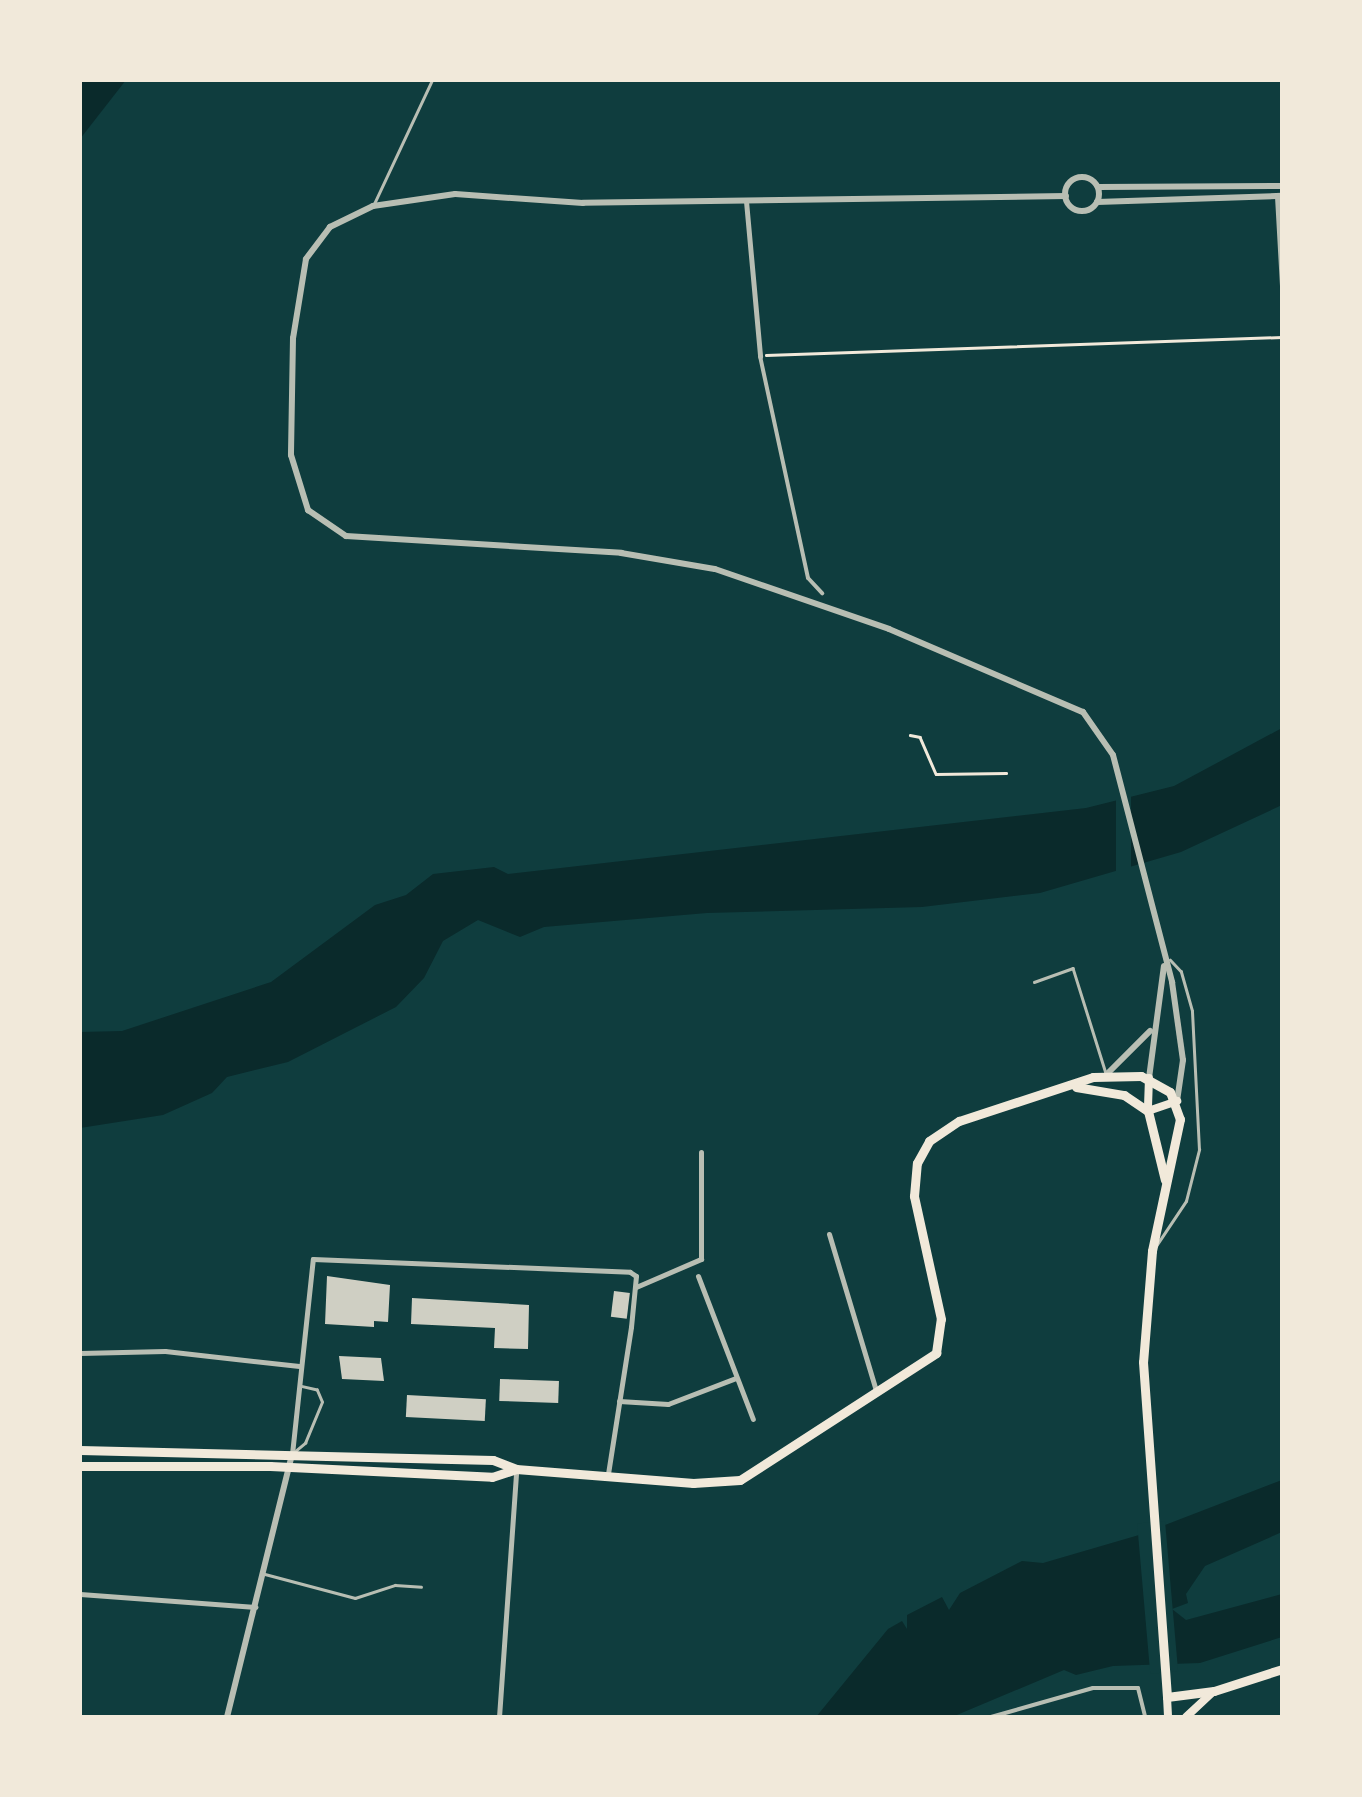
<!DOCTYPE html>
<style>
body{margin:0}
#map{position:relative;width:1362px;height:1797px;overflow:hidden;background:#0f3d3e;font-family:Helvetica,sans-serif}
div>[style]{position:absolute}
.water>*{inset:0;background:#0a2a2b}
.pier>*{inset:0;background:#0f3d3e;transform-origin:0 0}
.building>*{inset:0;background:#cfcfc3;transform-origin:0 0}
.path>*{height:2.5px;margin:-1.25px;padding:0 1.25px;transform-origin:1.25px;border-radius:1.25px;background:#f1e9da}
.service>*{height:2.5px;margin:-1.25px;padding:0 1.25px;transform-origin:1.25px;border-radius:1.25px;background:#b8beb3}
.pedestrian>*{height:4px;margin:-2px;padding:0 2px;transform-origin:2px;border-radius:2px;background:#b8beb3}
.minor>*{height:5px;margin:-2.5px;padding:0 2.5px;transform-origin:2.5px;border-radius:2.5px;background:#b8beb3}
.tertiary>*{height:6px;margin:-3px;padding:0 3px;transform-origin:3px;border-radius:3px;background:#b8beb3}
.tertiary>.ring{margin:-3px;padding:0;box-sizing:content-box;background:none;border:6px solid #b8beb3;border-radius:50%}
.secondary>*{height:8px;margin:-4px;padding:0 4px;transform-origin:4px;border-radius:4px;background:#f1e9da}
.primary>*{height:9px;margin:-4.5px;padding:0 4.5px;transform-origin:4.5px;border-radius:4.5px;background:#f1e9da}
span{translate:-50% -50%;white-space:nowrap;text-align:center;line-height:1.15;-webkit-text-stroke:8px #f1e9da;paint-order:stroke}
.frame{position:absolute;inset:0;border:82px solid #f1e9da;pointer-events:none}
</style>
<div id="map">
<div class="water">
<i style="clip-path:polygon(80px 80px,126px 80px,80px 139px)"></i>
<i style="clip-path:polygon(1282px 728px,1282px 805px,1181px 852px,1040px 893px,922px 907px,707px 913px,544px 927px,520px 937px,478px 920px,443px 941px,424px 978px,396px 1007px,288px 1062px,227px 1077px,212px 1093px,163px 1115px,80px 1128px,80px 1032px,122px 1031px,271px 982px,375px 905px,406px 895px,433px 874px,494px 867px,508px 874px,1086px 808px,1174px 786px)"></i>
<i style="clip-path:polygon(1282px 1480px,1282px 1532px,1205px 1566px,1186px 1594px,1188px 1603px,1172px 1609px,1186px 1620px,1282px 1594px,1282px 1637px,1200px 1663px,1113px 1666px,1076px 1675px,1064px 1670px,952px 1717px,816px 1717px,888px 1629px,902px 1621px,907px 1629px,907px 1615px,942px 1597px,949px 1610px,960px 1593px,1022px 1561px,1043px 1563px,1139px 1535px)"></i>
</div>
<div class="pier">
<i style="left:1116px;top:792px;width:15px;height:81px"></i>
<i style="left:1165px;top:1521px;width:151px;height:28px;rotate:85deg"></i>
</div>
<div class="building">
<i style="clip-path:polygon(327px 1276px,390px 1285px,388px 1322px,374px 1321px,374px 1327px,325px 1324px)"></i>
<i style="left:614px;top:1291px;width:16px;height:26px;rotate:7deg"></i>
<i style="clip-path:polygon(412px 1298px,529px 1305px,528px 1349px,494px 1348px,495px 1328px,411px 1324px)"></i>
<i style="clip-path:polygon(339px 1356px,381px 1358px,384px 1381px,342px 1379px)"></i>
<i style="left:500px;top:1379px;width:59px;height:22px;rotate:2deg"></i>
<i style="left:407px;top:1395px;width:79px;height:22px;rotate:3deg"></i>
</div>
<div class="path">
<i style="left:766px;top:355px;width:516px;rotate:-2deg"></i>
<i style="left:910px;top:735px;width:10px;rotate:11deg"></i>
<i style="left:920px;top:737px;width:40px;rotate:66.6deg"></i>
<i style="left:936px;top:774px;width:70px;rotate:-0.8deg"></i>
</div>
<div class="service">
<i style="left:373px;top:206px;width:139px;rotate:-64.9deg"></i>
<i style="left:1034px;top:982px;width:41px;rotate:-19.7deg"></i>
<i style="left:1073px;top:968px;width:110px;rotate:72.6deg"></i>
<i style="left:1156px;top:1246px;width:54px;rotate:-56.3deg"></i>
<i style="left:1186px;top:1201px;width:53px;rotate:-75.7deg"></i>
<i style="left:1199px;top:1150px;width:139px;rotate:-92.9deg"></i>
<i style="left:1192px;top:1011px;width:41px;rotate:-105.8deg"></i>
<i style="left:1181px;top:972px;width:16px;rotate:-133deg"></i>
<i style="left:293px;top:1453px;width:16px;rotate:-40deg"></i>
<i style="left:305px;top:1443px;width:44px;rotate:-67.5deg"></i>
<i style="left:322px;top:1402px;width:13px;rotate:-113deg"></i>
<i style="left:317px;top:1390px;width:18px;rotate:-167deg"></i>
<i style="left:265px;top:1574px;width:93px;rotate:14.9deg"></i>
<i style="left:355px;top:1598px;width:42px;rotate:-18deg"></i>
<i style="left:395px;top:1585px;width:26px;rotate:4deg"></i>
</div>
<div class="pedestrian">
<i style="left:760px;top:356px;width:227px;rotate:77.8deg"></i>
<i style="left:808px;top:578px;width:21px;rotate:47deg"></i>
<i style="left:991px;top:1717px;width:106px;rotate:-15.9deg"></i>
<i style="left:1093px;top:1688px;width:45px"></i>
<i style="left:1138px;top:1688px;width:30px;rotate:76deg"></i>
</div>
<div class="minor">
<i style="left:1277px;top:196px;width:90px;rotate:86.8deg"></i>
<i style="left:746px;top:201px;width:156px;rotate:84.8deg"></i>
<i style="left:829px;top:1234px;width:164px;rotate:73.3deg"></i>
<i style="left:698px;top:1276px;width:153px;rotate:69deg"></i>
<i style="left:636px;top:1287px;width:71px;rotate:-23.3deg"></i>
<i style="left:701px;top:1259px;width:107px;rotate:-90deg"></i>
<i style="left:80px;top:1353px;width:85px;rotate:-1.3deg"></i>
<i style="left:165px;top:1351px;width:135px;rotate:6.4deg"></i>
<i style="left:619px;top:1401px;width:49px;rotate:3.5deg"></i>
<i style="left:668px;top:1404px;width:73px;rotate:-20.9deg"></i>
<i style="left:292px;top:1454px;width:196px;rotate:-83.9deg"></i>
<i style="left:313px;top:1259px;width:317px;rotate:2.3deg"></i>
<i style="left:630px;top:1272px;width:7px;rotate:34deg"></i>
<i style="left:636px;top:1276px;width:51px;rotate:95.6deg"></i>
<i style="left:631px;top:1327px;width:149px;rotate:98.9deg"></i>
<i style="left:80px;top:1594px;width:176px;rotate:4.2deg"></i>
<i style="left:499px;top:1717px;width:247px;rotate:-86deg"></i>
</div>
<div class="tertiary">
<i class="ring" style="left:1065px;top:177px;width:28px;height:28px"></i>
<i style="left:1098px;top:187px;width:184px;rotate:-0.3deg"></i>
<i style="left:1066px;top:196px;width:483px;rotate:179.2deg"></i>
<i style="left:583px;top:203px;width:128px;rotate:-176deg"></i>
<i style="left:455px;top:194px;width:83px;rotate:171.7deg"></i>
<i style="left:373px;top:206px;width:48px;rotate:154deg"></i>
<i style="left:330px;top:227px;width:40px;rotate:127deg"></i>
<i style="left:306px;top:259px;width:80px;rotate:99.3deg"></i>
<i style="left:293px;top:338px;width:117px;rotate:91deg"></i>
<i style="left:291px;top:455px;width:58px;rotate:72.8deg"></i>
<i style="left:308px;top:510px;width:46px;rotate:34.4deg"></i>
<i style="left:346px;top:536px;width:276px;rotate:3.5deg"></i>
<i style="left:621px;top:553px;width:95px;rotate:9.7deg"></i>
<i style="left:715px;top:569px;width:184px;rotate:19deg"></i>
<i style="left:889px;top:629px;width:211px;rotate:23.2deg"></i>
<i style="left:1083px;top:712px;width:52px;rotate:55.1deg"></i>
<i style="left:1113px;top:755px;width:235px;rotate:75.4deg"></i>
<i style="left:1172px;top:982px;width:79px;rotate:82deg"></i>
<i style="left:1183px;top:1060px;width:41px;rotate:98.3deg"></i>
<i style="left:1097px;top:202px;width:185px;rotate:-1.9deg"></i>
<i style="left:1107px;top:1074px;width:61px;rotate:-45deg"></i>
<i style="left:1149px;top:1078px;width:113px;rotate:-82.4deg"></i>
<i style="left:227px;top:1717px;width:271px;rotate:-76.1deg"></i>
</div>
<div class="secondary">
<i style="left:1149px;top:1078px;width:33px;rotate:92deg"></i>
<i style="left:1148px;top:1111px;width:31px;rotate:-19deg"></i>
<i style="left:1167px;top:1697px;width:20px;rotate:87deg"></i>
<i style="left:1186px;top:1717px;width:35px;rotate:-43deg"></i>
</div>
<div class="primary">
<i style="left:1076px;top:1087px;width:49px;rotate:9.5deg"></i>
<i style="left:1124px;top:1095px;width:29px;rotate:34deg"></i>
<i style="left:1148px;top:1111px;width:71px;rotate:76.2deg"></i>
<i style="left:80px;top:1450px;width:413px;rotate:1.4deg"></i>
<i style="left:493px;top:1460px;width:25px;rotate:21deg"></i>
<i style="left:516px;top:1469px;width:178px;rotate:4.5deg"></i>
<i style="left:693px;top:1483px;width:47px;rotate:-3.7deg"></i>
<i style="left:740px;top:1480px;width:234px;rotate:-32.9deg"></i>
<i style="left:936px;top:1353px;width:34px;rotate:-82deg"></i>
<i style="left:941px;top:1319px;width:126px;rotate:-102.4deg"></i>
<i style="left:914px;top:1196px;width:33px;rotate:-85deg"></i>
<i style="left:917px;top:1163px;width:25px;rotate:-61deg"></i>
<i style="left:929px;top:1141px;width:36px;rotate:-34deg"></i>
<i style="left:959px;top:1121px;width:141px;rotate:-18.2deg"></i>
<i style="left:1093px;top:1077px;width:48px;rotate:-1.2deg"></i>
<i style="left:1141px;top:1076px;width:33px;rotate:29deg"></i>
<i style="left:1170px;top:1092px;width:29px;rotate:70deg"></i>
<i style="left:1180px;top:1119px;width:135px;rotate:102deg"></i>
<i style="left:1152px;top:1251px;width:111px;rotate:94.6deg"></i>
<i style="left:1143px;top:1362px;width:336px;rotate:85.9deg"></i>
<i style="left:1167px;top:1697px;width:47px;rotate:-7.3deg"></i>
<i style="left:1214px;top:1691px;width:71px;rotate:-17.9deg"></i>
<i style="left:80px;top:1466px;width:190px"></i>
<i style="left:270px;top:1466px;width:222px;rotate:2.8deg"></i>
<i style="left:492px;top:1477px;width:25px;rotate:-18deg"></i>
</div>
<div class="frame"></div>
</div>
